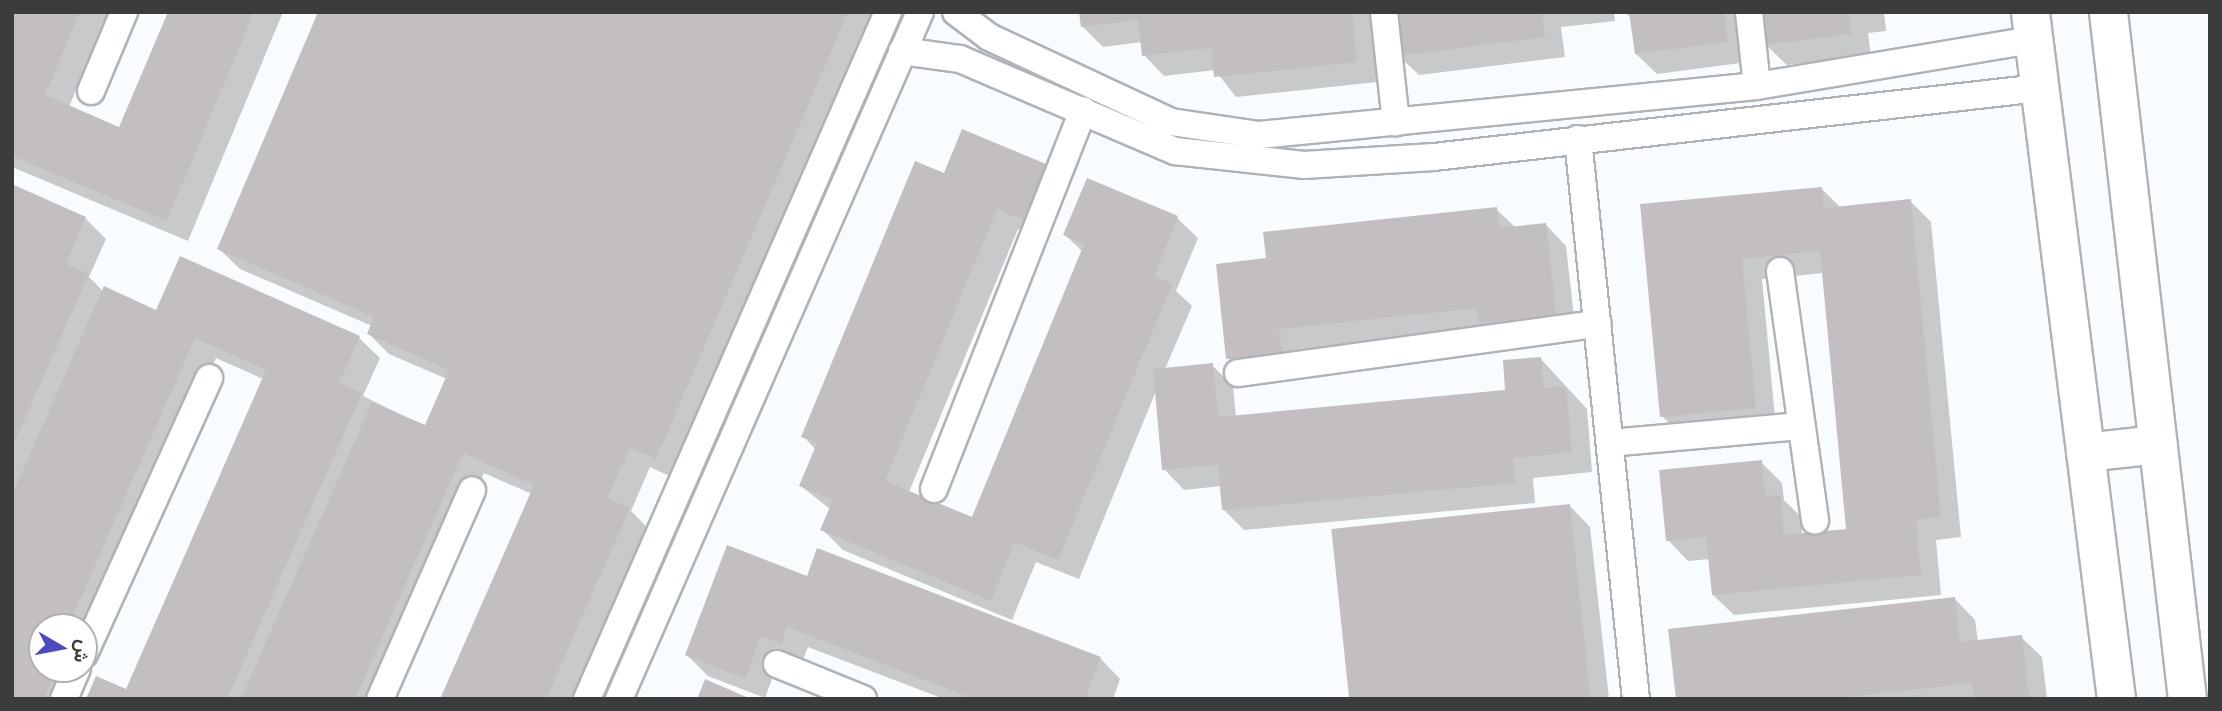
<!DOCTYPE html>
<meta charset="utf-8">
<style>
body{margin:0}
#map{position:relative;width:2222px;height:711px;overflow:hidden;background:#f9fcfe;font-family:"Space Grotesk",Vazirmatn,sans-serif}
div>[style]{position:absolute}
.shadow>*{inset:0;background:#0003}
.building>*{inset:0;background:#c3bec2;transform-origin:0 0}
.roads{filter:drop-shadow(2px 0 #afb3b8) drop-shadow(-2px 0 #afb3b8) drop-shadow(0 2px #afb3b8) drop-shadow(0 -2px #afb3b8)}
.street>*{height:26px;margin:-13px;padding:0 13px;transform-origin:13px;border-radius:13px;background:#fff}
.secondary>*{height:37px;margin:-18.5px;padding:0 18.5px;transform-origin:18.5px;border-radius:18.5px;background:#fff}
span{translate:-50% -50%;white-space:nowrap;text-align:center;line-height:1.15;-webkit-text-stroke:7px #fff;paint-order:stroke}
.frame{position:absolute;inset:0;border:14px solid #3a3c3e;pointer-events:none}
.north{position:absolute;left:28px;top:613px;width:70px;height:70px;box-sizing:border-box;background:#fff;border:2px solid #b0b1b2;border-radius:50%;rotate:100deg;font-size:19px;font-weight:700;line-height:28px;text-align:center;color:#3a3c3e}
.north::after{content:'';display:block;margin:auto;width:24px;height:32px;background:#4b4ac0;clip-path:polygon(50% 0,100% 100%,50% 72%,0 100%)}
</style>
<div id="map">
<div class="shadow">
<i style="clip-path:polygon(12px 12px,109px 12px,69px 107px,120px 129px,169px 12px,283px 12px,188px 241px,12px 167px)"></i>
<i style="clip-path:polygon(320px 12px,877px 12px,676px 479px,650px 467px,631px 511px,650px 530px,576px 699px,442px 699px,532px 494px,484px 473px,384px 699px,88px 699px,127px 692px,263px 379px,216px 358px,84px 657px,84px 627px,42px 627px,42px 669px,79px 669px,73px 699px,12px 699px,12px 186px,85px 218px,106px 239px,89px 277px,103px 291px,157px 312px,359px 338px,380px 358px,363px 396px,426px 427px,447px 379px,389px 354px,369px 334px,372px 326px,240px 269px,219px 249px)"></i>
<i style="clip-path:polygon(1081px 12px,1369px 12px,1377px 82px,1236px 97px,1215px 70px,1164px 76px,1144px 55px,1142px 42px,1103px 47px,1082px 26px)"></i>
<i style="clip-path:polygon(1393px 12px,1614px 12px,1615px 21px,1561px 27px,1565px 57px,1419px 75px,1398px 55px)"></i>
<i style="clip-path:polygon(1624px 12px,1741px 12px,1748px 62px,1657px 74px,1636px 54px,1632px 18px)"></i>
<i style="clip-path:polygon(1762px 12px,1884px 12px,1886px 31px,1868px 33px,1871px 55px,1787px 65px,1766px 45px)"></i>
<i style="clip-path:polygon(1045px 165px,1065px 186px,1044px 240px,1018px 229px,909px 492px,973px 519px,1083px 252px,1065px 235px,1177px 218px,1198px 238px,1176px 291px,1192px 306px,1165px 369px,1212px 365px,1233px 386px,1236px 417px,1507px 391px,1541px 359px,1587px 409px,1592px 472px,1533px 478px,1535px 503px,1244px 530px,1223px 509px,1222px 486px,1184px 490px,1164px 469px,1156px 391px,1079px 579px,1036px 562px,1012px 620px,843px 550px,822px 529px,831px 510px,801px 486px,816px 450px,803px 436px,945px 175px)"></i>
<i style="clip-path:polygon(1821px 188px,1841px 208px,1910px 201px,1931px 222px,1961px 537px,1936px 540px,1941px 595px,1734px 615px,1713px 595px,1710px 559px,1688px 561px,1668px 540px,1761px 462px,1782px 483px,1784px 500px,1801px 517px,1802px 535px,1848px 531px,1824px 273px,1762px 279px,1776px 428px,1683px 437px,1662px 416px,1642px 205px)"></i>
<i style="clip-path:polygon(1496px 209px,1516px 228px,1546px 225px,1566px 246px,1576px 335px,1487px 329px,1299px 350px,1302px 374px,1248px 379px,1228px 358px,1268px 260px)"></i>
<i style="clip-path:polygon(1570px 506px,1590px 527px,1609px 699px,1351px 699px)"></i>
<i style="clip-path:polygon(808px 578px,1100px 658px,1120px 679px,1113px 699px,944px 699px,808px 647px,802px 663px,781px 655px,765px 698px,708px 676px,687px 655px)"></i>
<i style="clip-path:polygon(1955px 599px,1975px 620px,1978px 642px,2021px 637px,2042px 657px,2047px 699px,1677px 699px)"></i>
</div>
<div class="building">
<i style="clip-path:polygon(12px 12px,80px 12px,45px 95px,119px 127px,168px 12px,254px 12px,167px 221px,12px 156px)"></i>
<i style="clip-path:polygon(318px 12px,848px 12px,656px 459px,630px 448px,607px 498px,630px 508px,546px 699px,440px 699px,534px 485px,463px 453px,355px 699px,241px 699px,372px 402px,425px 425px,449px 370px,367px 334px,374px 317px,217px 249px)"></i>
<i style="clip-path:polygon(1079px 12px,1352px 12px,1357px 62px,1214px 77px,1211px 48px,1142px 56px,1138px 20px,1081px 27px)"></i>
<i style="clip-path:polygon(1391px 12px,1542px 12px,1545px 37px,1397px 56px)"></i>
<i style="clip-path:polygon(1629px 12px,1724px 12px,1728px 42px,1635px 54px)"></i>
<i style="clip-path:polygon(1760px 12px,1849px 12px,1851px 34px,1764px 45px)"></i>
<i style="clip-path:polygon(962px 129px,1046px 164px,1023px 220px,997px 209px,885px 481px,972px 517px,1084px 244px,1063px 235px,1087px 178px,1178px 216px,1154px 276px,1172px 284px,1058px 560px,1015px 542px,991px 601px,820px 530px,833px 500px,799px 486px,817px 443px,801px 437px,915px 161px,944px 173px)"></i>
<i style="clip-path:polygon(12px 184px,86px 217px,66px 264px,89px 274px,12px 448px)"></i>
<i style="clip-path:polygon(1822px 187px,1824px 208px,1911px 199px,1941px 517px,1916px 520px,1921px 575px,1712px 595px,1706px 537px,1666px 541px,1659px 470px,1762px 460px,1765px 496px,1781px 495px,1784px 535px,1846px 529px,1820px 251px,1742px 259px,1756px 408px,1660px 417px,1640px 204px)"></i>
<i style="clip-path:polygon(1497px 207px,1499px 228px,1546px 223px,1556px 315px,1478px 323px,1477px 308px,1279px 329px,1282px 353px,1226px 359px,1216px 264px,1266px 258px,1263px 232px)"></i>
<i style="clip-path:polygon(180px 256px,360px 336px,339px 383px,362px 393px,227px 699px,86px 699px,96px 676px,126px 689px,266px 370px,195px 338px,68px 627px,42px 627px,42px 669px,57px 669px,44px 699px,12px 699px,12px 495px,104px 286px,156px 310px)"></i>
<i style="clip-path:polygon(1541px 357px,1544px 388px,1566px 386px,1572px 452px,1513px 458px,1515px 483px,1222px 510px,1218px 465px,1162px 470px,1153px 369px,1213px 363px,1218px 417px,1505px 390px,1503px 360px)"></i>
<i style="left:1570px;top:504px;width:196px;height:240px;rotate:84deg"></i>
<i style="clip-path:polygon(727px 545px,807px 576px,817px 548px,1101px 657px,1085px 699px,974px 699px,787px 627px,781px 644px,761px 636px,745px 679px,685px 655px)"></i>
<i style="clip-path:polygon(1955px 597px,1960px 642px,2022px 635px,2029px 699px,1973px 699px,1972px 683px,1829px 699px,1676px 699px,1668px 629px)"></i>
<i style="clip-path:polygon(705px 679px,751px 699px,697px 699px)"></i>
</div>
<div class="roads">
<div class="street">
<i style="left:956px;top:12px;width:41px;rotate:37.1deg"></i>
<i style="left:989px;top:37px;width:201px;rotate:25deg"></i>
<i style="left:1171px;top:122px;width:89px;rotate:8.4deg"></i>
<i style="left:1259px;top:135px;width:500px;rotate:-5.62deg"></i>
<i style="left:1757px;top:86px;width:280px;rotate:-9.5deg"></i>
<i style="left:1384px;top:12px;width:111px;rotate:83.8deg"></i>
<i style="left:1749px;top:12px;width:74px;rotate:83.8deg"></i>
<i style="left:902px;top:51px;width:59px;rotate:7.9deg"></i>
<i style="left:960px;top:59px;width:234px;rotate:23.2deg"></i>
<i style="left:1175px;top:151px;width:130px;rotate:6.2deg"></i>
<i style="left:1304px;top:165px;width:130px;rotate:-3.5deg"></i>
<i style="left:1434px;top:157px;width:610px;rotate:-6.5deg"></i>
<i style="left:91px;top:91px;width:86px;rotate:-67.3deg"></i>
<i style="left:1578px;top:139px;width:563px;rotate:84.09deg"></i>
<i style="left:1780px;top:271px;width:252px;rotate:82deg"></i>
<i style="left:1238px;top:373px;width:363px;rotate:-7.8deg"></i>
<i style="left:1610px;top:443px;width:192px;rotate:-5.1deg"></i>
<i style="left:934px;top:489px;width:407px;rotate:-68.5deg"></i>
<i style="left:84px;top:654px;width:303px;rotate:-65.6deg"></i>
<i style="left:777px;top:664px;width:93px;rotate:22.1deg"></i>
<i style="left:64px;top:699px;width:33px;rotate:-67deg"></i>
<i style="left:380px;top:699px;width:228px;rotate:-66.2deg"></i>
<i style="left:587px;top:699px;width:750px;rotate:-66.34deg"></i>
<i style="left:619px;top:699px;width:750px;rotate:-66.34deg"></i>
</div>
<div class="secondary">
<i style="left:2030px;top:12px;width:692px;rotate:82.86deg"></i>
<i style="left:2108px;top:12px;width:692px;rotate:83.44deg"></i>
<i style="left:2085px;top:452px;width:73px;rotate:-6.3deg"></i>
</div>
</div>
<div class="frame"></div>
<div class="north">ش</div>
</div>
